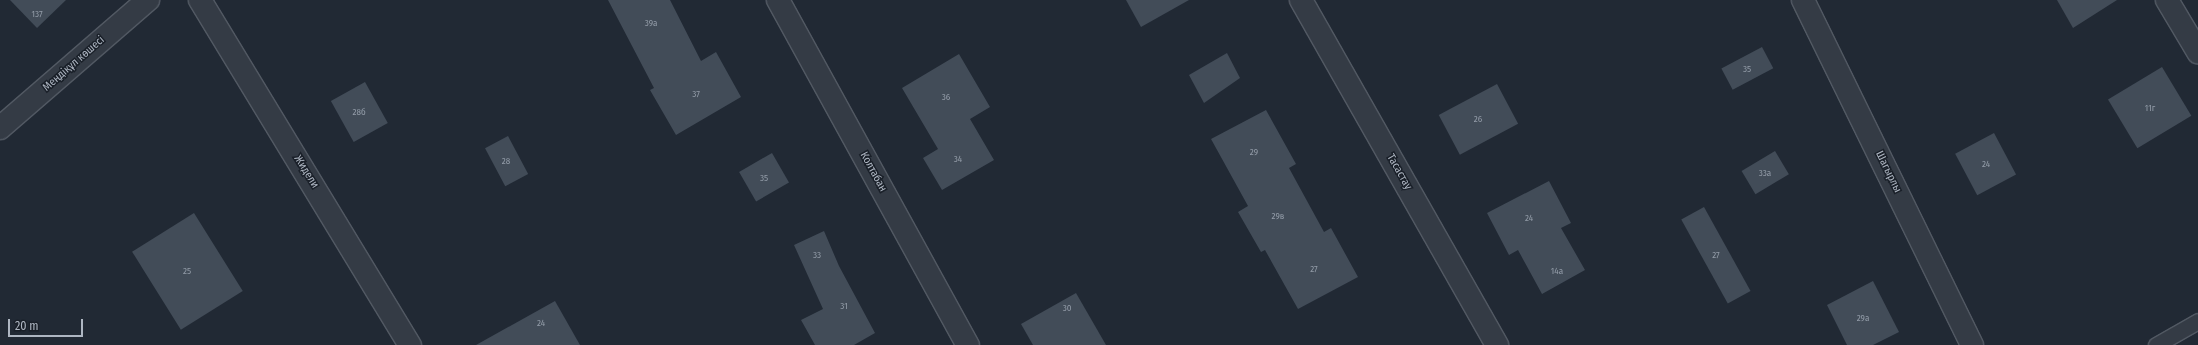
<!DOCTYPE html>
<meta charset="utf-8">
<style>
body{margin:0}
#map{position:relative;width:2198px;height:345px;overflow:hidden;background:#212934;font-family:"Fira Sans Condensed",sans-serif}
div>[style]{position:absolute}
.building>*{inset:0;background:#424c58;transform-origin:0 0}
.roads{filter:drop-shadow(1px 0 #525963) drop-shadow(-1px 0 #525963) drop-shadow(0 1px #525963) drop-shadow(0 -1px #525963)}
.service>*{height:15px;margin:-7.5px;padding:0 7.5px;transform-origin:7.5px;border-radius:7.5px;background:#343b45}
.minor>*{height:22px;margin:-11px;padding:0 11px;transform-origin:11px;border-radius:11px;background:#343b45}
span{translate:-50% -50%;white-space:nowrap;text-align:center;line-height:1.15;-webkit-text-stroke:3px #1a2029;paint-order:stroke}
.number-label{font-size:9px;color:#939ca8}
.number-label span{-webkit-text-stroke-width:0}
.street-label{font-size:11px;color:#aeb6c2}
.scale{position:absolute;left:8px;top:319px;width:75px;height:18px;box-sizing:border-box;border:2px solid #aeb6c2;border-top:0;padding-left:5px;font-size:12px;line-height:14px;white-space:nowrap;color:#aeb6c2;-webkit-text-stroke:3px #1a2029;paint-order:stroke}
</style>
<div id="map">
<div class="building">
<i style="clip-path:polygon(10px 0,66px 0,37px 28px)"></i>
<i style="clip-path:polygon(608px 0,670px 0,701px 61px,716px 52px,741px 97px,676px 135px,650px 90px,654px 88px)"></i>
<i style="clip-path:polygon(1126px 0,1189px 0,1141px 27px)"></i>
<i style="clip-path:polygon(2057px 0,2117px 0,2073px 28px)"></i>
<i style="left:1762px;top:47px;width:24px;height:46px;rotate:62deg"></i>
<i style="clip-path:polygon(1227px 53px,1240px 78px,1204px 103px,1189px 75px)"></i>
<i style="clip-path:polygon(959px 54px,990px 107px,970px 119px,994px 160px,942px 190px,923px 158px,938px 149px,902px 88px)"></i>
<i style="left:2162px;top:67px;width:57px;height:63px;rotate:59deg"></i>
<i style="left:365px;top:82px;width:47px;height:39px;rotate:61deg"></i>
<i style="left:1497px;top:84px;width:45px;height:66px;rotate:62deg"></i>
<i style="clip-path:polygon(1266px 110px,1296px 164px,1289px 168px,1324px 232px,1331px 228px,1358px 277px,1298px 309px,1265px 250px,1261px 252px,1238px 212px,1248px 206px,1211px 139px)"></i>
<i style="left:1994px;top:133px;width:47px;height:44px;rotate:62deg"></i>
<i style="left:508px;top:136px;width:43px;height:26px;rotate:62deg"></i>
<i style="left:1775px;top:151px;width:27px;height:39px;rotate:59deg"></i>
<i style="left:772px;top:153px;width:34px;height:38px;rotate:60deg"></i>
<i style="clip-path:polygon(1549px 181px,1571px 223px,1561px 228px,1585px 270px,1542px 294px,1518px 250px,1509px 255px,1487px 213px)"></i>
<i style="left:1704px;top:207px;width:96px;height:26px;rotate:61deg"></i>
<i style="left:194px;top:213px;width:92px;height:73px;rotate:58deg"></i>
<i style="clip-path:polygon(824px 231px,839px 266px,875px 333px,854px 345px,815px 345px,801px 320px,823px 309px,794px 245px)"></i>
<i style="clip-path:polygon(1873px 281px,1899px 332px,1873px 345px,1847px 345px,1827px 305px)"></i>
<i style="clip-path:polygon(1076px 293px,1106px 345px,1033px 345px,1021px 324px)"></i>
<i style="clip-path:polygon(555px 301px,580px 345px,476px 345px)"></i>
</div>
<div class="roads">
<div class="service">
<i style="left:2156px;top:345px;width:48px;rotate:-29.7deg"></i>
</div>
<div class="minor">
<i style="left:200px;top:0;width:404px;rotate:58.7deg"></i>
<i style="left:778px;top:0;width:394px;rotate:61.2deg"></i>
<i style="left:1301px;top:0;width:397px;rotate:60.4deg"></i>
<i style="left:1803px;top:0;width:384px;rotate:63.9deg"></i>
<i style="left:2167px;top:0;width:61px;rotate:59.2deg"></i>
<i style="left:0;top:128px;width:196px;rotate:-40.9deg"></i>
</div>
</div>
<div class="number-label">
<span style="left:37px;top:14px">137</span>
<span style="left:651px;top:23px">39а</span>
<span style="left:1747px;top:69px">35</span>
<span style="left:696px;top:94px">37</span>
<span style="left:946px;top:97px">36</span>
<span style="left:2150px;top:108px">11г</span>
<span style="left:359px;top:112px">28б</span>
<span style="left:1478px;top:119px">26</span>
<span style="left:1254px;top:152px">29</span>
<span style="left:958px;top:159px">34</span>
<span style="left:506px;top:161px">28</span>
<span style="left:1986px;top:164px">24</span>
<span style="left:1765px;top:173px">33а</span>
<span style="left:764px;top:178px">35</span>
<span style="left:1278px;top:216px">29в</span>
<span style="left:1529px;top:218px">24</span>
<span style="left:817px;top:255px">33</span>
<span style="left:1716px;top:255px">27</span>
<span style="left:1314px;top:269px">27</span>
<span style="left:187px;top:271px">25</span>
<span style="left:1557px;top:271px">14а</span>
<span style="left:844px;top:306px">31</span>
<span style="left:1067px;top:308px">30</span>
<span style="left:1863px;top:318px">29а</span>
<span style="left:541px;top:323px">24</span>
</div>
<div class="street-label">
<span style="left:74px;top:64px;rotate:-41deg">Меңдіқұл көшесі</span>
<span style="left:306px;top:172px;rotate:58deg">Жидели</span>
<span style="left:873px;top:172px;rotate:61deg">Колтабан</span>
<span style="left:1399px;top:172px;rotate:60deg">Тасастау</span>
<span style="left:1888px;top:172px;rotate:64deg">Шагырлы</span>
</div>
<div class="scale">20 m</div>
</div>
